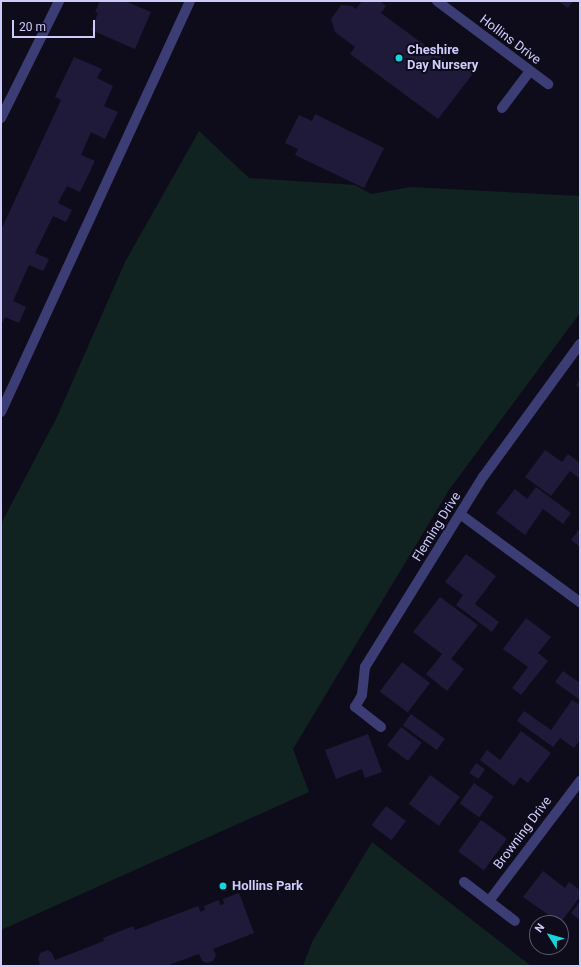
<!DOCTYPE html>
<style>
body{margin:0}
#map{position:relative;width:581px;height:967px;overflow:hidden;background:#0e0c1a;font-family:Roboto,sans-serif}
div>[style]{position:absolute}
.green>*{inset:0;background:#102321}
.building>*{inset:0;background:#1f1a39;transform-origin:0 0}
.minor>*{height:10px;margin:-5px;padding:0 5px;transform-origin:5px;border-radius:5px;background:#3c3d75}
.dots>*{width:11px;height:11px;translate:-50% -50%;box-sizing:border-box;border:2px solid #0e0c1a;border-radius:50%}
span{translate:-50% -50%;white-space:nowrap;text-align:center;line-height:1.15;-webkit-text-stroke:4px #0e0c1a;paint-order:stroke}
.street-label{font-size:13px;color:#cdcbfa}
.poi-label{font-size:13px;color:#cdcbfa;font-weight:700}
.left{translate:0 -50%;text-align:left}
.frame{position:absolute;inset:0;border:2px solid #cdcbfa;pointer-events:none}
.north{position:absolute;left:529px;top:915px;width:40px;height:40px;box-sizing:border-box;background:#0e0c1a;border:1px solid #5a5874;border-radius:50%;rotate:307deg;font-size:11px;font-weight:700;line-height:16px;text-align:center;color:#cdcbfa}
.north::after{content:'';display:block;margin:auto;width:14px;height:18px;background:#16d4db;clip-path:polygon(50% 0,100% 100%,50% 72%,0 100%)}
.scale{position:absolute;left:12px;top:20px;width:83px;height:18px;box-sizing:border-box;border:2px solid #cdcbfa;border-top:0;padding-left:5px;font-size:12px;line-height:14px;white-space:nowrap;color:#cdcbfa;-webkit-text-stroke:3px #0e0c1a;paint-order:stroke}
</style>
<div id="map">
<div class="green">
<i style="clip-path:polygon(199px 131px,249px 178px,355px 185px,371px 194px,411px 187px,580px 196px,580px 313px,449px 490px,293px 749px,309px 792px,1px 930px,1px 524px,57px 417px,125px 262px)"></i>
<i style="clip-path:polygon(372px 842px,531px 966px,303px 966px,312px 942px)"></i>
</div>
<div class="building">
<i style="clip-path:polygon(100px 1px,125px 1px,151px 12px,135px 49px,91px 30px,98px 13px,95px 12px)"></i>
<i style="clip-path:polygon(362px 1px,380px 1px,386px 6px,381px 13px,453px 66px,456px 62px,462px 62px,470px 68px,472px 75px,438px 119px,350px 54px,355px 47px,335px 32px,331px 19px,341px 5px,352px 6px,356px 9px)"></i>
<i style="clip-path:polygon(558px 1px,573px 1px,568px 8px)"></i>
<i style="clip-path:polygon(74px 57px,102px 69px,97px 78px,113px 86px,104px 106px,118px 112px,105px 139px,91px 132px,81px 155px,95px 161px,80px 192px,67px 186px,58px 203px,72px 210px,66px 222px,53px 216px,35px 253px,49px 259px,43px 271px,29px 265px,13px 301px,26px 307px,19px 323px,5px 317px,1px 326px,1px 230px,61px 100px,55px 97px)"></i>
<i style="clip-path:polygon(315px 114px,384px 148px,364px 188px,295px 155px,298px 149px,285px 143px,299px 115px,312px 121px)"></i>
<i style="clip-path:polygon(580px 380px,580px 388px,576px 385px)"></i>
<i style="clip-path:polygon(545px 450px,562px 462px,568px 454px,580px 463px,580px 479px,570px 471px,551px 496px,525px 477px)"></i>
<i style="clip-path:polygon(536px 487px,571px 513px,563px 524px,543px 509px,525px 535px,496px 513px,515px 489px,527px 499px)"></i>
<i style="clip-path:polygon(580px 528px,580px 547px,571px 540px)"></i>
<i style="clip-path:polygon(466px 554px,496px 576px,475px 604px,499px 622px,492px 632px,456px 605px,463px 595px,445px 582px)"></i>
<i style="clip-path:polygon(440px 597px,478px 625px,451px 659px,464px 669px,447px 691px,426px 674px,442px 654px,413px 632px)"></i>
<i style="clip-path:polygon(526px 618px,551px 637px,538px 653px,548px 661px,521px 695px,512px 688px,528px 667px,503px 649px)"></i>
<i style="left:402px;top:662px;width:35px;height:37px;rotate:37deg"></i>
<i style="clip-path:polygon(563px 671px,580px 683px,580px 700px,555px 682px)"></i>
<i style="clip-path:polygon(572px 700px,580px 705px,580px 740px,574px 748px,560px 738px,553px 747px,517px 721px,524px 711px,551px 730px)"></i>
<i style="left:411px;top:714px;width:42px;height:14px;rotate:36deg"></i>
<i style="left:401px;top:727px;width:26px;height:23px;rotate:37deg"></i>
<i style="clip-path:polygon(521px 731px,551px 753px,528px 783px,520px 777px,514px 786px,480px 760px,487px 750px,500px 760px)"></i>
<i style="clip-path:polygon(368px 734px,382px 772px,365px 778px,362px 769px,336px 779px,325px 750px)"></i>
<i style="left:476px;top:763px;width:11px;height:12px;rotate:34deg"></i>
<i style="left:430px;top:775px;width:37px;height:36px;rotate:36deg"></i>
<i style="left:474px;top:783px;width:24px;height:25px;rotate:35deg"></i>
<i style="left:386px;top:806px;width:25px;height:24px;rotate:37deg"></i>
<i style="left:481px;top:820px;width:32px;height:39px;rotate:36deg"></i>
<i style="clip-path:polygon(543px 871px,565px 888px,569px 882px,580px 890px,580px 897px,560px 923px,523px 897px)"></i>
<i style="clip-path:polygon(239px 893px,254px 933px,213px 949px,216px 955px,213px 961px,207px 963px,202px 961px,199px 954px,166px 966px,36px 966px,40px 964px,38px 959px,40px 953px,48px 950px,52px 953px,55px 960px,104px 941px,103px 938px,133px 926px,135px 930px,198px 906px,201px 912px,205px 910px,204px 906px,219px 900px,220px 905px,224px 904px,223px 899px)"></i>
<i style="clip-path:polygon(580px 901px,580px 920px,571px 913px)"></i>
</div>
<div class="minor">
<i style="left:437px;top:1px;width:139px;rotate:36.8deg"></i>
<i style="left:502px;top:108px;width:46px;rotate:-52.9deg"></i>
<i style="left:1px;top:118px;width:131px;rotate:-63.6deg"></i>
<i style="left:1px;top:412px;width:452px;rotate:-65.3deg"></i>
<i style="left:460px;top:514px;width:149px;rotate:36.3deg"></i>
<i style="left:381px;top:727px;width:33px;rotate:-142deg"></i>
<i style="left:355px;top:707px;width:14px;rotate:-60deg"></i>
<i style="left:362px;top:695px;width:28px;rotate:-84deg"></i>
<i style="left:365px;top:667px;width:224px;rotate:-58.2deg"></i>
<i style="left:483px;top:477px;width:165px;rotate:-53.9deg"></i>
<i style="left:464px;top:882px;width:64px;rotate:37.4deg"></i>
<i style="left:489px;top:901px;width:151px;rotate:-52.8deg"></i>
</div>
<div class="dots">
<i style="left:399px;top:58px;background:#16d4db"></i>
<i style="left:223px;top:886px;background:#16d4db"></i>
</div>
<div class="street-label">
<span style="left:510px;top:40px;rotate:37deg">Hollins Drive</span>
<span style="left:437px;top:527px;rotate:-58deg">Fleming Drive</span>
<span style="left:523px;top:833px;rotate:-53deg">Browning Drive</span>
</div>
<div class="poi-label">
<span class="left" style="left:407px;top:58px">Cheshire<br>Day Nursery</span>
<span class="left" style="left:232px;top:886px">Hollins Park</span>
</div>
<div class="frame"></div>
<div class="north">N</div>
<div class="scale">20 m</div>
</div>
